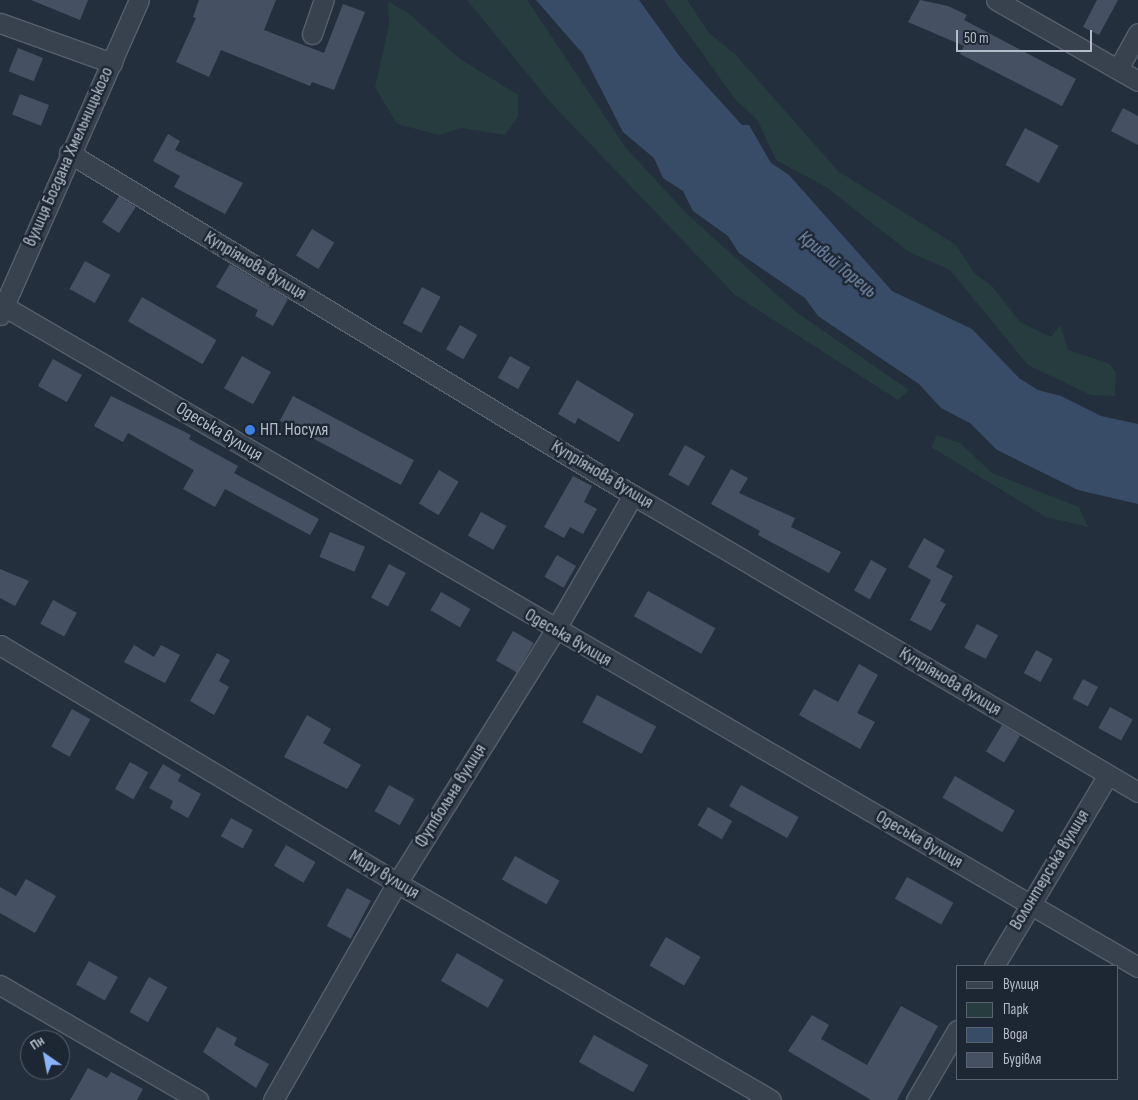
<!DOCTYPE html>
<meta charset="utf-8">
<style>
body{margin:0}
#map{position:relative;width:1138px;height:1100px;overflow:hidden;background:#242f3e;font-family:"Sofia Sans Condensed",sans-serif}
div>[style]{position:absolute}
.green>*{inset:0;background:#263c3f}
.water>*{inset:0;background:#394c67}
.building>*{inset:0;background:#455162;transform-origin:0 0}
.roads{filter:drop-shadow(1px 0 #565f6c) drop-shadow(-1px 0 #565f6c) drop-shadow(0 1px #565f6c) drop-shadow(0 -1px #565f6c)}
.minor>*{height:19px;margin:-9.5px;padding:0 9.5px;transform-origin:9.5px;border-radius:9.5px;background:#38414e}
.dots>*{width:14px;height:14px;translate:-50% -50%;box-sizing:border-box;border:2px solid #1d2633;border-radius:50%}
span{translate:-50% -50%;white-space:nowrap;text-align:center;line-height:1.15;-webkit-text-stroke:5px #1d2633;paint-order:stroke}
.street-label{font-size:18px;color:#b4bcc9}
.poi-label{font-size:18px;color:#b4bcc9}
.left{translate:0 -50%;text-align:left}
.water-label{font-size:19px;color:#7c92b1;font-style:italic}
.legend{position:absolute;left:956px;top:965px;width:162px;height:115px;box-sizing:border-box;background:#1d2633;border:1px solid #59626f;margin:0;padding:6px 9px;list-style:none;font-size:15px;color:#b4bcc9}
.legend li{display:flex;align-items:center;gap:10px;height:25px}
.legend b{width:25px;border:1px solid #59626f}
.north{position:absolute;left:20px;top:1030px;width:50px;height:50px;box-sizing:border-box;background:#1d2633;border:1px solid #59626f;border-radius:50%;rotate:327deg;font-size:14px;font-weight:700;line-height:20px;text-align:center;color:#b4bcc9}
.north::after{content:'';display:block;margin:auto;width:18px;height:22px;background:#8ab4f8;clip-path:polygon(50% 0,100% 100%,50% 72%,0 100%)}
.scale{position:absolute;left:956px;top:30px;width:136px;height:22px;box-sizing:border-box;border:2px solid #b4bcc9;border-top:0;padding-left:6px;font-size:15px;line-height:18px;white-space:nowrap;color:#b4bcc9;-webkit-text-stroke:4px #1d2633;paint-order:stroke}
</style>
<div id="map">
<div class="green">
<i style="clip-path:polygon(467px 0,527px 0,626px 148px,687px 214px,796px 312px,909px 390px,898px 400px,735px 295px,552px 104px)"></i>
<i style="clip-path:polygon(664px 0,687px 0,709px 33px,735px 54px,838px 171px,956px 245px,974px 273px,992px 286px,1020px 322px,1051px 337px,1060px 325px,1068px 350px,1110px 364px,1116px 373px,1115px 396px,1091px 395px,1028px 365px,950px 270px,909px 252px,826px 187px,776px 160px,758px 121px,735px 99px)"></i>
<i style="clip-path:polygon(388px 2px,407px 12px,459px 58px,518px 95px,518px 117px,505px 135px,461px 128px,439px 135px,397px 124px,375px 87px,389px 25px)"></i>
<i style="clip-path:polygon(937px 435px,960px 443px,992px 473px,1079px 507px,1088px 527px,1046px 517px,931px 447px)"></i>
</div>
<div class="water">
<i style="clip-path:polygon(536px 0,639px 0,680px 57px,742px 125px,749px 125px,771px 163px,789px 175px,892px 291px,972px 329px,1019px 378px,1038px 390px,1061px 396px,1101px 416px,1138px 424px,1138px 504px,1078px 490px,997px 450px,970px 423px,941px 408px,919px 384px,818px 316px,805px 298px,739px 253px,728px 236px,693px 211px,683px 191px,663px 178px,654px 158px,623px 132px,583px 54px)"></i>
</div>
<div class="building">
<i style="clip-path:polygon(31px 0,88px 0,80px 20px)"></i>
<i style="clip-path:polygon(199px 0,276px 0,264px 30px,324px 53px,343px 4px,365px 12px,334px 90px,312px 82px,310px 86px,221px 50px,209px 77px,176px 62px,196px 18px,193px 17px)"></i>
<i style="clip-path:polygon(920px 0,948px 6px,967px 15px,964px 20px,1076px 79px,1062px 106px,960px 54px,964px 46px,908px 22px)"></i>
<i style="clip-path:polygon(1097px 0,1118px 0,1099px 35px,1083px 27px)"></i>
<i style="left:18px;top:48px;width:27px;height:25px;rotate:22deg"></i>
<i style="left:20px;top:94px;width:31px;height:22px;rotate:21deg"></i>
<i style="clip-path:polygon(1123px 108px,1138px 116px,1138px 145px,1111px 131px)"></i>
<i style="left:1025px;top:128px;width:38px;height:42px;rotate:28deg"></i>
<i style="clip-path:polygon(168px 134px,180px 141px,175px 150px,243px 183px,225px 214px,174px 187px,180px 176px,153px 161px)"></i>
<i style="left:119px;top:196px;width:20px;height:31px;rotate:33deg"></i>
<i style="left:312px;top:229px;width:26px;height:31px;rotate:31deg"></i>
<i style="left:85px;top:261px;width:29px;height:32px;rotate:29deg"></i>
<i style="clip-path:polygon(230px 264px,288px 299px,273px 326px,255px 316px,258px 310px,216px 287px)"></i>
<i style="left:422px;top:287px;width:21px;height:41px;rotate:28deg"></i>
<i style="left:142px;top:297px;width:86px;height:28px;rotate:30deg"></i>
<i style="left:460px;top:325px;width:20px;height:28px;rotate:30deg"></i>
<i style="left:242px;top:356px;width:33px;height:37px;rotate:29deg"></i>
<i style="left:510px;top:356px;width:23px;height:25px;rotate:29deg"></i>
<i style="left:53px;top:359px;width:33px;height:31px;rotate:29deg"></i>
<i style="clip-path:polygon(577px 380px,634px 414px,619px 442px,578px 418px,575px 424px,558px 414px)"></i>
<i style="clip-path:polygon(111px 396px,191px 435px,189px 439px,238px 466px,234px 473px,319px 519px,310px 535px,225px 489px,215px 507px,183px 489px,194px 470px,128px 433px,123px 442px,94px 426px)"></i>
<i style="left:293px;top:396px;width:137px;height:28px;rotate:28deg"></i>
<i style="left:685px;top:445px;width:23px;height:34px;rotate:29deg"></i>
<i style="clip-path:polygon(731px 469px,748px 478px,739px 493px,795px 518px,791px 527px,841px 552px,829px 573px,758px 535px,760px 531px,711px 504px)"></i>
<i style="left:439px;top:470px;width:23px;height:39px;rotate:31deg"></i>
<i style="clip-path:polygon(573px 476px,592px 486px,584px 502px,597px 509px,583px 534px,570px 527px,564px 538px,544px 527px)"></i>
<i style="left:481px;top:512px;width:29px;height:27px;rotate:29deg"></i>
<i style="left:330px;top:532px;width:38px;height:27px;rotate:23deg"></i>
<i style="clip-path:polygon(924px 538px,945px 550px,936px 567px,953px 576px,940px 601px,946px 604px,931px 631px,910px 620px,931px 580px,908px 567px)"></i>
<i style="left:557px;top:555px;width:22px;height:25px;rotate:30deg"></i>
<i style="left:871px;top:560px;width:18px;height:35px;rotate:29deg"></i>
<i style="left:389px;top:564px;width:19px;height:38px;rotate:28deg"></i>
<i style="clip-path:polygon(0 569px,29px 581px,15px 606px,0 598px)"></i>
<i style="left:648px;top:591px;width:77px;height:29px;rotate:29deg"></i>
<i style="left:441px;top:592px;width:34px;height:21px;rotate:30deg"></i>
<i style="left:53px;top:600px;width:27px;height:27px;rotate:28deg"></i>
<i style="left:977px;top:624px;width:24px;height:27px;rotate:28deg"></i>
<i style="left:513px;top:631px;width:24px;height:34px;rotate:30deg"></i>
<i style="clip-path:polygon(134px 645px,154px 657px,161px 645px,180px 655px,165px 683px,124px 662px)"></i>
<i style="left:1036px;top:650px;width:19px;height:26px;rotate:28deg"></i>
<i style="clip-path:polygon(217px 653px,230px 660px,219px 681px,229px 687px,214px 715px,190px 701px)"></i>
<i style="clip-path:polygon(859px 664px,878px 675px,857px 713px,875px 722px,860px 749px,799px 715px,814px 689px,838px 702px)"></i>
<i style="left:1083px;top:679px;width:17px;height:22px;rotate:28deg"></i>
<i style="left:597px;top:695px;width:67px;height:31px;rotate:28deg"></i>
<i style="left:1110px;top:707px;width:26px;height:24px;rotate:29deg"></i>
<i style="left:72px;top:709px;width:21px;height:43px;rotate:29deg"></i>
<i style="clip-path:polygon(307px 715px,331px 729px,323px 743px,361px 765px,347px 789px,284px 757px)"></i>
<i style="left:1002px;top:725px;width:21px;height:31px;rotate:31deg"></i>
<i style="left:130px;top:762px;width:21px;height:31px;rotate:29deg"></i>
<i style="clip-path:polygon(163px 764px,181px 775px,178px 781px,201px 794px,188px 818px,170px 808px,173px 801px,149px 788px)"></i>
<i style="left:955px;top:776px;width:69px;height:25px;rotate:30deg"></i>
<i style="left:389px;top:785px;width:29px;height:30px;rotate:29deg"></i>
<i style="left:741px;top:785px;width:66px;height:24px;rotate:29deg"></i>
<i style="left:708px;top:807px;width:28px;height:21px;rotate:30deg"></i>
<i style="left:231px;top:818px;width:25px;height:21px;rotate:29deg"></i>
<i style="left:286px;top:845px;width:34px;height:24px;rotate:30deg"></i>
<i style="left:515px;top:856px;width:51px;height:27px;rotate:29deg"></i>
<i style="left:907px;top:877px;width:53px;height:25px;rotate:29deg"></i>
<i style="clip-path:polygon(26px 879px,56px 896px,35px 933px,0 913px,0 887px,16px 896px)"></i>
<i style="left:347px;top:888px;width:27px;height:43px;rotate:28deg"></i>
<i style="left:666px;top:937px;width:40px;height:33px;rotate:30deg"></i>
<i style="left:457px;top:953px;width:54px;height:32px;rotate:30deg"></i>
<i style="left:89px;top:961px;width:33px;height:27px;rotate:29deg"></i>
<i style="left:149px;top:977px;width:21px;height:40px;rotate:29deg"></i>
<i style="clip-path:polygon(901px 1006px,938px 1026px,897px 1100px,871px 1100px,788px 1051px,812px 1015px,829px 1025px,821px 1039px,867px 1065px)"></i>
<i style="clip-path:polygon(217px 1027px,237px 1038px,234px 1045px,269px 1064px,256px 1088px,203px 1052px)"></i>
<i style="left:594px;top:1035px;width:62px;height:31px;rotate:29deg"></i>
<i style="clip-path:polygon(88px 1068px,107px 1078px,111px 1072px,143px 1089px,137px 1100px,70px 1100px)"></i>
</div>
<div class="roads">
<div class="minor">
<i style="left:996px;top:0;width:163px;rotate:29.7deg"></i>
<i style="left:0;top:23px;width:119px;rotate:19.7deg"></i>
<i style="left:312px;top:34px;width:36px;rotate:-71deg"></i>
<i style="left:1118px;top:69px;width:41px;rotate:-60.9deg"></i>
<i style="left:69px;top:153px;width:660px;rotate:31.23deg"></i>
<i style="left:633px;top:495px;width:586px;rotate:30.46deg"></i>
<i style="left:0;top:304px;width:1317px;rotate:30.23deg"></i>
<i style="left:0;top:315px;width:344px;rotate:-66.2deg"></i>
<i style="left:0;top:645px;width:463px;rotate:30.9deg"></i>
<i style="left:397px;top:883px;width:432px;rotate:30.1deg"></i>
<i style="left:994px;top:966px;width:222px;rotate:-59.2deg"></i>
<i style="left:0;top:985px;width:229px;rotate:30.1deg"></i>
<i style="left:273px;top:1100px;width:250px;rotate:-60.3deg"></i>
<i style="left:397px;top:883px;width:298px;rotate:-58deg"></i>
<i style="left:555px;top:630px;width:156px;rotate:-60deg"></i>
<i style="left:916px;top:1100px;width:81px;rotate:-59.6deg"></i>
</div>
</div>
<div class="dots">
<i style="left:250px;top:430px;background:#3f7fe0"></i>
</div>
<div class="street-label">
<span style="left:69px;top:157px;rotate:-66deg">вулиця Богдана Хмельницького</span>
<span style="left:255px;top:266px;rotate:31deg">Купріянова вулиця</span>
<span style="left:219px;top:432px;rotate:31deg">Одеська вулиця</span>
<span style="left:602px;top:475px;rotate:31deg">Купріянова вулиця</span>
<span style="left:568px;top:638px;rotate:30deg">Одеська вулиця</span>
<span style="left:950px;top:682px;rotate:31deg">Купріянова вулиця</span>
<span style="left:451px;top:796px;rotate:-58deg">Футбольна вулиця</span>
<span style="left:919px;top:840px;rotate:30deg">Одеська вулиця</span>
<span style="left:1050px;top:870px;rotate:-59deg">Волонтерська вулиця</span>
<span style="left:384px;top:875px;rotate:31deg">Миру вулиця</span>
</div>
<div class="poi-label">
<span class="left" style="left:260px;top:430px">НП. Носуля</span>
</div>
<div class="water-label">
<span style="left:837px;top:265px;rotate:39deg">Кривий Торець</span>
</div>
<ul class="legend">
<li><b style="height:6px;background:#38414e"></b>Вулиця</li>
<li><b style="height:14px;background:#263c3f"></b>Парк</li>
<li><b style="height:14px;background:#394c67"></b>Вода</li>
<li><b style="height:14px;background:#455162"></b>Будівля</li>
</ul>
<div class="north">Пн</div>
<div class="scale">50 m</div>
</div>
